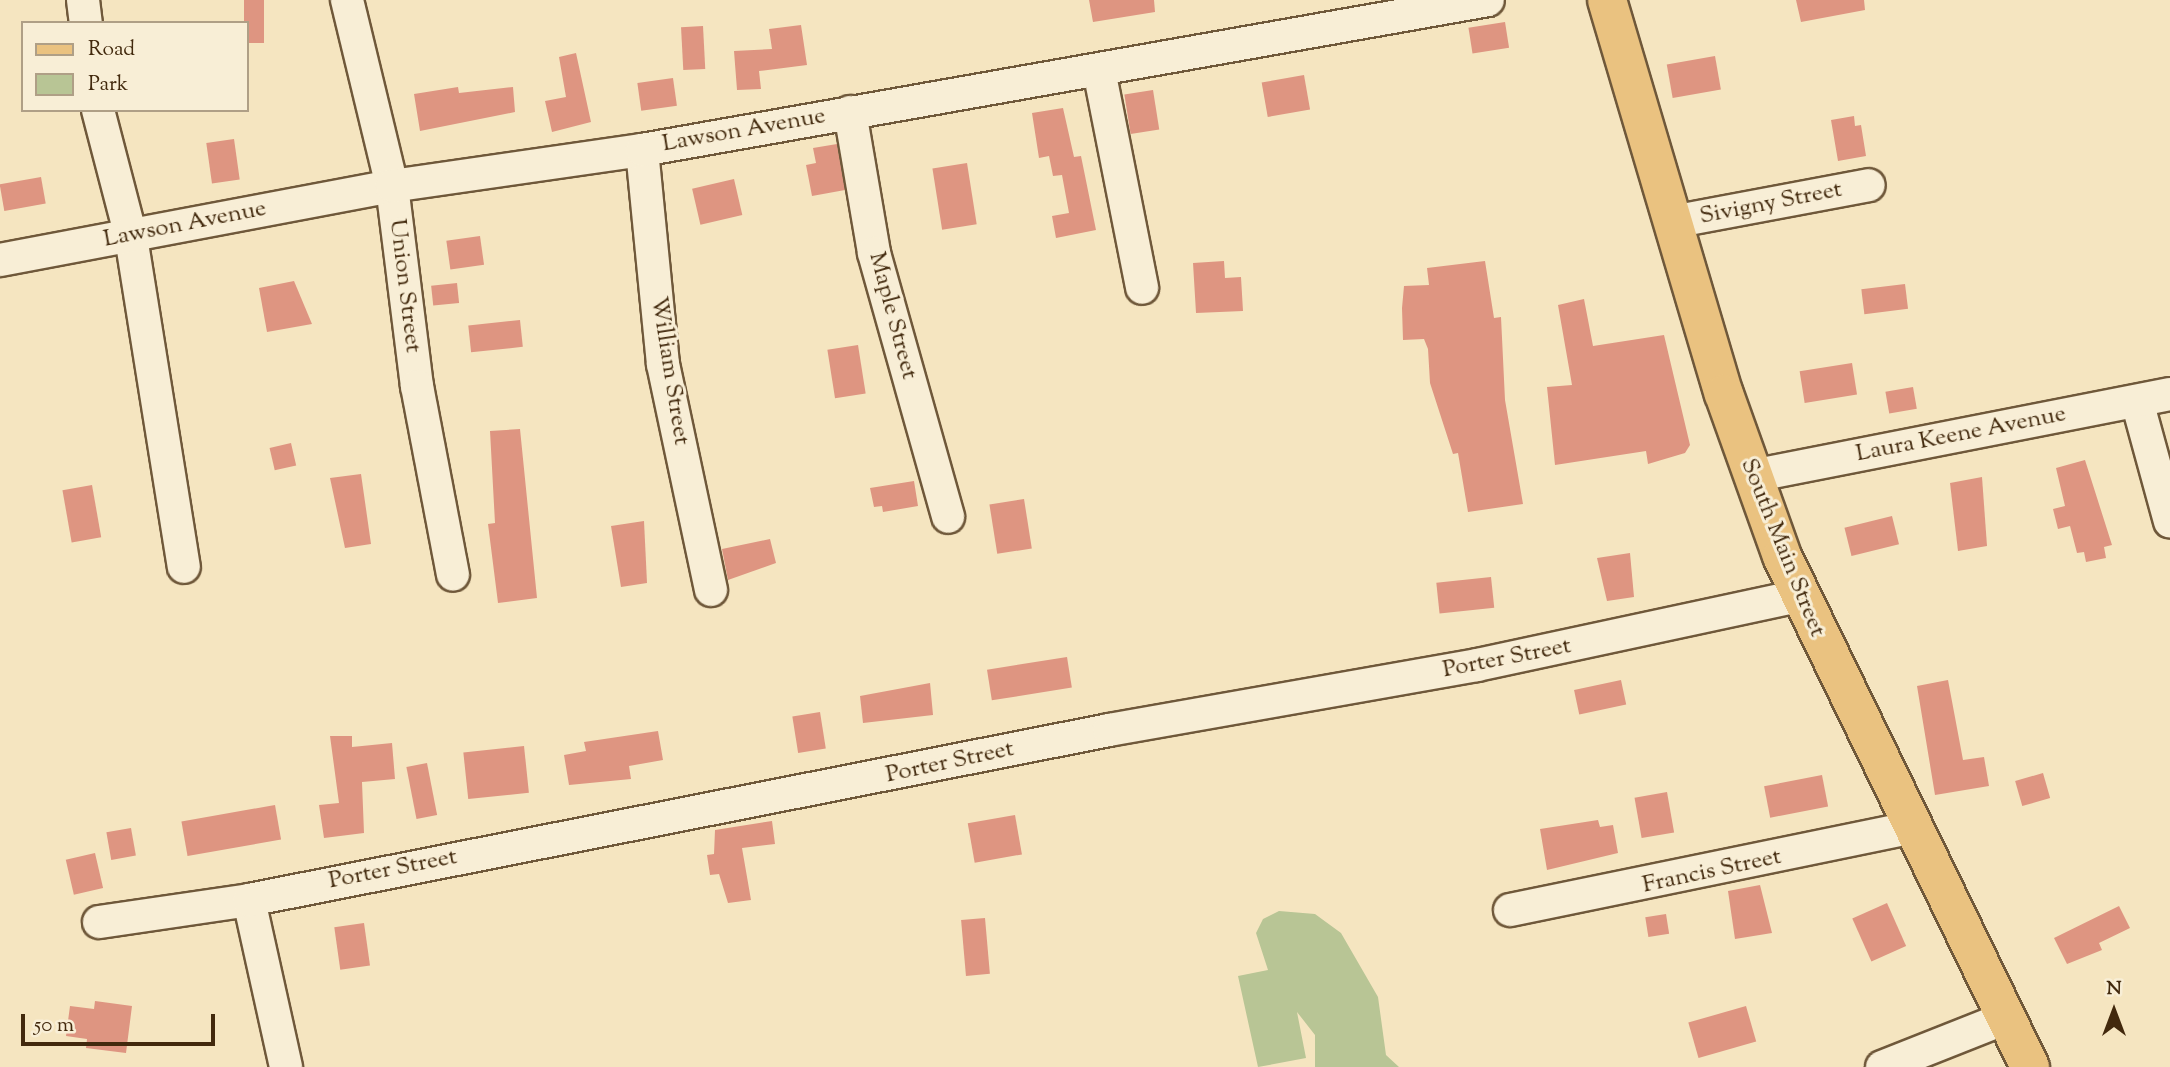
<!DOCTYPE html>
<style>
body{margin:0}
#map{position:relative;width:2170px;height:1067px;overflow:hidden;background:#f5e5c0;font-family:"Sorts Mill Goudy",serif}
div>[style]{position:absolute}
.green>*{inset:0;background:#b8c595}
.building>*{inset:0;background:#de9581;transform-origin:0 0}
.roads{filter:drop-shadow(2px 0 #6f583a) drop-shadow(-2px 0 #6f583a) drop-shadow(0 2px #6f583a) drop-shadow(0 -2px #6f583a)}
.minor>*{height:32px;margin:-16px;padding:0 16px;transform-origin:16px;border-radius:16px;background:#f8eed6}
.major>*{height:38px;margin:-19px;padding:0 19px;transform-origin:19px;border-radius:19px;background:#eac280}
span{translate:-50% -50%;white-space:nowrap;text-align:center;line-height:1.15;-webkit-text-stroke:6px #f8eed6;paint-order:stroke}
.street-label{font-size:24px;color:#42290d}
.legend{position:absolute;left:21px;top:21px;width:228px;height:91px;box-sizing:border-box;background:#f8eed6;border:2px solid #af9f86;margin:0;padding:9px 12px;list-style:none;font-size:21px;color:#42290d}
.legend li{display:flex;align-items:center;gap:14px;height:35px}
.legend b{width:35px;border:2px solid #af9f86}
.north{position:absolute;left:2079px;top:976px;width:70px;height:70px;-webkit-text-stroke:5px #f8eed6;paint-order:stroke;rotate:0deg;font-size:19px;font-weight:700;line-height:28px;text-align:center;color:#42290d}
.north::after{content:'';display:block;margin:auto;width:24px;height:32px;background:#42290d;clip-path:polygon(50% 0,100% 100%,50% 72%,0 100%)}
.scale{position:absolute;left:21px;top:1014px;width:194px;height:32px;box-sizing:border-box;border:4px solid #42290d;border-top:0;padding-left:9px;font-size:21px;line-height:24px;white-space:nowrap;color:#42290d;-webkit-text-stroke:5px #f8eed6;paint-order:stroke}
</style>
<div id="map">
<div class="green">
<i style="clip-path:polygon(1279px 911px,1315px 914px,1341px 933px,1378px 997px,1386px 1055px,1399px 1067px,1315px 1067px,1315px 1035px,1297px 1012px,1306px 1058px,1258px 1067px,1238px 976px,1268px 970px,1256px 933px,1263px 919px)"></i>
</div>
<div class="building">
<i style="left:244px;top:0;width:20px;height:43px"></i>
<i style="clip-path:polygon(1089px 0,1154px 0,1155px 12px,1093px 22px)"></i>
<i style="clip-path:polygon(1796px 0,1864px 0,1865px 10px,1801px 22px)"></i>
<i style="left:1505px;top:22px;width:26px;height:37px;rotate:81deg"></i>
<i style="clip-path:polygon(801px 25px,807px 65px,759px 71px,761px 89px,737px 90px,734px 51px,772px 49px,769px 29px)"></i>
<i style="left:703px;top:26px;width:43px;height:22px;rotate:87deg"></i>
<i style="clip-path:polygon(576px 53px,591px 122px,552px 132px,545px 101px,566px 97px,559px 57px)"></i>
<i style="left:1715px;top:56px;width:34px;height:49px;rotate:80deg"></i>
<i style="left:1304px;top:75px;width:35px;height:43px;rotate:80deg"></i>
<i style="left:673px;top:78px;width:28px;height:36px;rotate:82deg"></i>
<i style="clip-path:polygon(458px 87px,459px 93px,513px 87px,515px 112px,420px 131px,414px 94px)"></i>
<i style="left:1153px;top:90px;width:40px;height:29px;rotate:81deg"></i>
<i style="clip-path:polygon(1063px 108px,1074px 157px,1081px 156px,1096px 230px,1056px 238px,1052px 216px,1069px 213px,1062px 175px,1053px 176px,1049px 156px,1039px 158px,1032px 113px)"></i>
<i style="clip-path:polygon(1854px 116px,1855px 126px,1861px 125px,1866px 156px,1838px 161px,1831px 120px)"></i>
<i style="left:234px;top:139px;width:41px;height:28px;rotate:82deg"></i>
<i style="clip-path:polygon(837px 144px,845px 190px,812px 196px,806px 165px,816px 163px,813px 148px)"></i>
<i style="left:967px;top:163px;width:62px;height:35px;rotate:81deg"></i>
<i style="left:41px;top:177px;width:27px;height:42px;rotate:80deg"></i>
<i style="left:734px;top:179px;width:37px;height:43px;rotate:77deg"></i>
<i style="left:480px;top:236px;width:29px;height:34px;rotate:82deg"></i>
<i style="clip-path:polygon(1224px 261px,1225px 278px,1241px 277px,1243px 311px,1196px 313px,1193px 263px)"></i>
<i style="clip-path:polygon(1485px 261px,1494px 318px,1501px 317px,1505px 400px,1523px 504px,1468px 512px,1458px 453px,1453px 454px,1430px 383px,1428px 349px,1424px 339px,1403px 340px,1402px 308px,1404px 286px,1429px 285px,1427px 268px)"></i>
<i style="clip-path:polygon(294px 281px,312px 324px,267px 332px,259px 288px)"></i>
<i style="left:457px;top:283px;width:20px;height:26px;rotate:84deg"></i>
<i style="left:1905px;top:284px;width:25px;height:44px;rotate:83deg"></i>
<i style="clip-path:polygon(1584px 299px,1593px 346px,1664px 335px,1690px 445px,1685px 453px,1648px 464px,1646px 451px,1555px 465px,1547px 387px,1572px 385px,1558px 305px)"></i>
<i style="left:520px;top:320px;width:27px;height:52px;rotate:84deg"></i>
<i style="left:858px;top:345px;width:49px;height:31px;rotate:81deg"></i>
<i style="left:1852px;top:363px;width:32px;height:53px;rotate:81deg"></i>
<i style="left:1913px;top:387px;width:22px;height:28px;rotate:80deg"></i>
<i style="clip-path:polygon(520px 429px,537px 598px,498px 603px,488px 524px,495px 523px,490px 431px)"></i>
<i style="left:291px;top:443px;width:23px;height:22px;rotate:77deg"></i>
<i style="clip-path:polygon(2085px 460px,2112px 545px,2104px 547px,2106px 558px,2086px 562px,2084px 552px,2077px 553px,2070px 526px,2058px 529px,2053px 509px,2065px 506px,2056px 468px)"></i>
<i style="clip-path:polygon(361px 474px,371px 544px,345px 548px,330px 478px)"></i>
<i style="clip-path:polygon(1982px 477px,1987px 546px,1958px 551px,1950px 483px)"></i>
<i style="clip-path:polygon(914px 481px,918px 506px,883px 512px,882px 506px,874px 507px,870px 488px)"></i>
<i style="left:92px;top:485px;width:53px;height:30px;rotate:80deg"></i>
<i style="left:1024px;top:499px;width:50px;height:35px;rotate:81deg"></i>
<i style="left:1892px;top:516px;width:29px;height:49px;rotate:76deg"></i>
<i style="clip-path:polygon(644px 521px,647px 583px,621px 587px,611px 526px)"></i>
<i style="clip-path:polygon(770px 539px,776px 563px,728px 580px,722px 549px)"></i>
<i style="clip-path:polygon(1630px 553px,1634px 597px,1607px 601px,1597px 558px)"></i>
<i style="left:1491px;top:577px;width:31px;height:55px;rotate:84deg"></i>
<i style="left:1067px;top:657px;width:31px;height:81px;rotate:81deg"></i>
<i style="left:1621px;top:680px;width:25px;height:48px;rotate:78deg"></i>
<i style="clip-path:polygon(1948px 680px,1963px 760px,1984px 757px,1989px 786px,1935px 795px,1917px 686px)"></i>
<i style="clip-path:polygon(930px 683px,933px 715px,863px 723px,860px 696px)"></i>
<i style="left:820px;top:712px;width:37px;height:28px;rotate:81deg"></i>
<i style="clip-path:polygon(658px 731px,663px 760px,629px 766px,631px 779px,569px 785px,564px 755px,586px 751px,584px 742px)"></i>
<i style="clip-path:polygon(330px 736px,352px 736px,352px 747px,392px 743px,395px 779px,362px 782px,364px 833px,324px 838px,319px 805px,339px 803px)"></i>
<i style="left:524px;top:746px;width:47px;height:61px;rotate:84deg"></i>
<i style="left:427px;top:763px;width:53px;height:21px;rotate:79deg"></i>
<i style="left:2043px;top:773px;width:26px;height:29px;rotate:74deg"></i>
<i style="left:1822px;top:775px;width:32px;height:59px;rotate:79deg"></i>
<i style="left:1667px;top:792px;width:41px;height:33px;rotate:80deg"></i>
<i style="left:275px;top:805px;width:35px;height:95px;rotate:80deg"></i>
<i style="left:1015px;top:815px;width:40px;height:48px;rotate:80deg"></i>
<i style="clip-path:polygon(1598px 820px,1600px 827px,1613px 825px,1618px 853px,1547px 870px,1540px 829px)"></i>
<i style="clip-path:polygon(772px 821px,775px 844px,742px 848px,751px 900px,728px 903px,719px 874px,710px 875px,707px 855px,714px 854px,715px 830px)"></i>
<i style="left:131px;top:828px;width:28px;height:25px;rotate:80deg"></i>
<i style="left:95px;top:853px;width:36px;height:30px;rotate:77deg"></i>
<i style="clip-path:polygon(1760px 885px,1772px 933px,1735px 939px,1728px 891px)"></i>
<i style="left:1887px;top:903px;width:47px;height:38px;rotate:66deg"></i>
<i style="clip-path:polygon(2119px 906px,2130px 928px,2099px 943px,2102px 950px,2067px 964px,2054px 938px)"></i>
<i style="left:1666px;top:914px;width:20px;height:21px;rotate:81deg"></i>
<i style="left:985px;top:918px;width:56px;height:24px;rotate:85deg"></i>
<i style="left:364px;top:923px;width:43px;height:30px;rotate:82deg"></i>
<i style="clip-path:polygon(95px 1001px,132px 1006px,126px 1053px,86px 1048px,87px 1039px,66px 1036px,70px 1006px,94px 1009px)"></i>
<i style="left:1746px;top:1006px;width:37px;height:60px;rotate:74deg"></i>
</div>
<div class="roads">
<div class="minor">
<i style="left:83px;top:0;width:23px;rotate:83deg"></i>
<i style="left:347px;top:0;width:191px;rotate:76.4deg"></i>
<i style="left:392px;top:186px;width:202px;rotate:82.9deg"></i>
<i style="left:417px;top:386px;width:192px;rotate:79.2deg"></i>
<i style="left:1099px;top:70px;width:222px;rotate:78.8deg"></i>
<i style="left:98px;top:110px;width:131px;rotate:75.4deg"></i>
<i style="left:131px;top:237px;width:334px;rotate:80.9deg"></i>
<i style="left:850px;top:112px;width:143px;rotate:80.3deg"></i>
<i style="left:874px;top:253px;width:274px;rotate:74.3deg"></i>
<i style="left:642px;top:150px;width:215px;rotate:84.4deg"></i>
<i style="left:663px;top:364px;width:231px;rotate:78deg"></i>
<i style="left:1672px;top:222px;width:200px;rotate:-10.6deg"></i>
<i style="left:0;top:260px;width:399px;rotate:-10.7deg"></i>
<i style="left:392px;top:186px;width:253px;rotate:-8.2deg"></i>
<i style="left:642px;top:150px;width:859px;rotate:-10.05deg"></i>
<i style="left:2137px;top:401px;width:125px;rotate:74.7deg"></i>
<i style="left:1752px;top:476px;width:426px;rotate:-11.1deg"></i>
<i style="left:249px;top:900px;width:171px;rotate:77.5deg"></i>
<i style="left:1510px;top:910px;width:411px;rotate:-11.6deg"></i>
<i style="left:99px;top:922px;width:152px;rotate:-8.3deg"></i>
<i style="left:249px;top:900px;width:877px;rotate:-11.18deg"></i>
<i style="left:1109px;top:730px;width:374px;rotate:-10deg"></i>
<i style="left:1477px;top:665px;width:329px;rotate:-12.1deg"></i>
<i style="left:1882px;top:1067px;width:133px;rotate:-21.6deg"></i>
</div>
<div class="major">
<i style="left:1607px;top:0;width:411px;rotate:73.5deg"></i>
<i style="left:1724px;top:394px;width:172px;rotate:70.3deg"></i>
<i style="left:1782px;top:556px;width:568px;rotate:64.11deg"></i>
</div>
</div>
<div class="street-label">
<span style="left:744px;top:131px;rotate:-10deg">Lawson Avenue</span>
<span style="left:1771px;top:204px;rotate:-11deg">Sivigny Street</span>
<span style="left:185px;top:225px;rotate:-11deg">Lawson Avenue</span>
<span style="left:404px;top:286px;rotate:83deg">Union Street</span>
<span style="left:892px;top:316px;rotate:75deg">Maple Street</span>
<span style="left:669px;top:371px;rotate:81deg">William Street</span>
<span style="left:1961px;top:435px;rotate:-11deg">Laura Keene Avenue</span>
<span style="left:1782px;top:548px;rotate:68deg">South Main Street</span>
<span style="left:1507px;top:659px;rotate:-11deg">Porter Street</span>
<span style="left:950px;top:763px;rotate:-12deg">Porter Street</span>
<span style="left:393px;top:870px;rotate:-11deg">Porter Street</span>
<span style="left:1712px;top:872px;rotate:-12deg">Francis Street</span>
</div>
<ul class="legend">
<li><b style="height:9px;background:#eac280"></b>Road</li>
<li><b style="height:19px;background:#b8c595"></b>Park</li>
</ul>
<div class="north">N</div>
<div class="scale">50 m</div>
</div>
